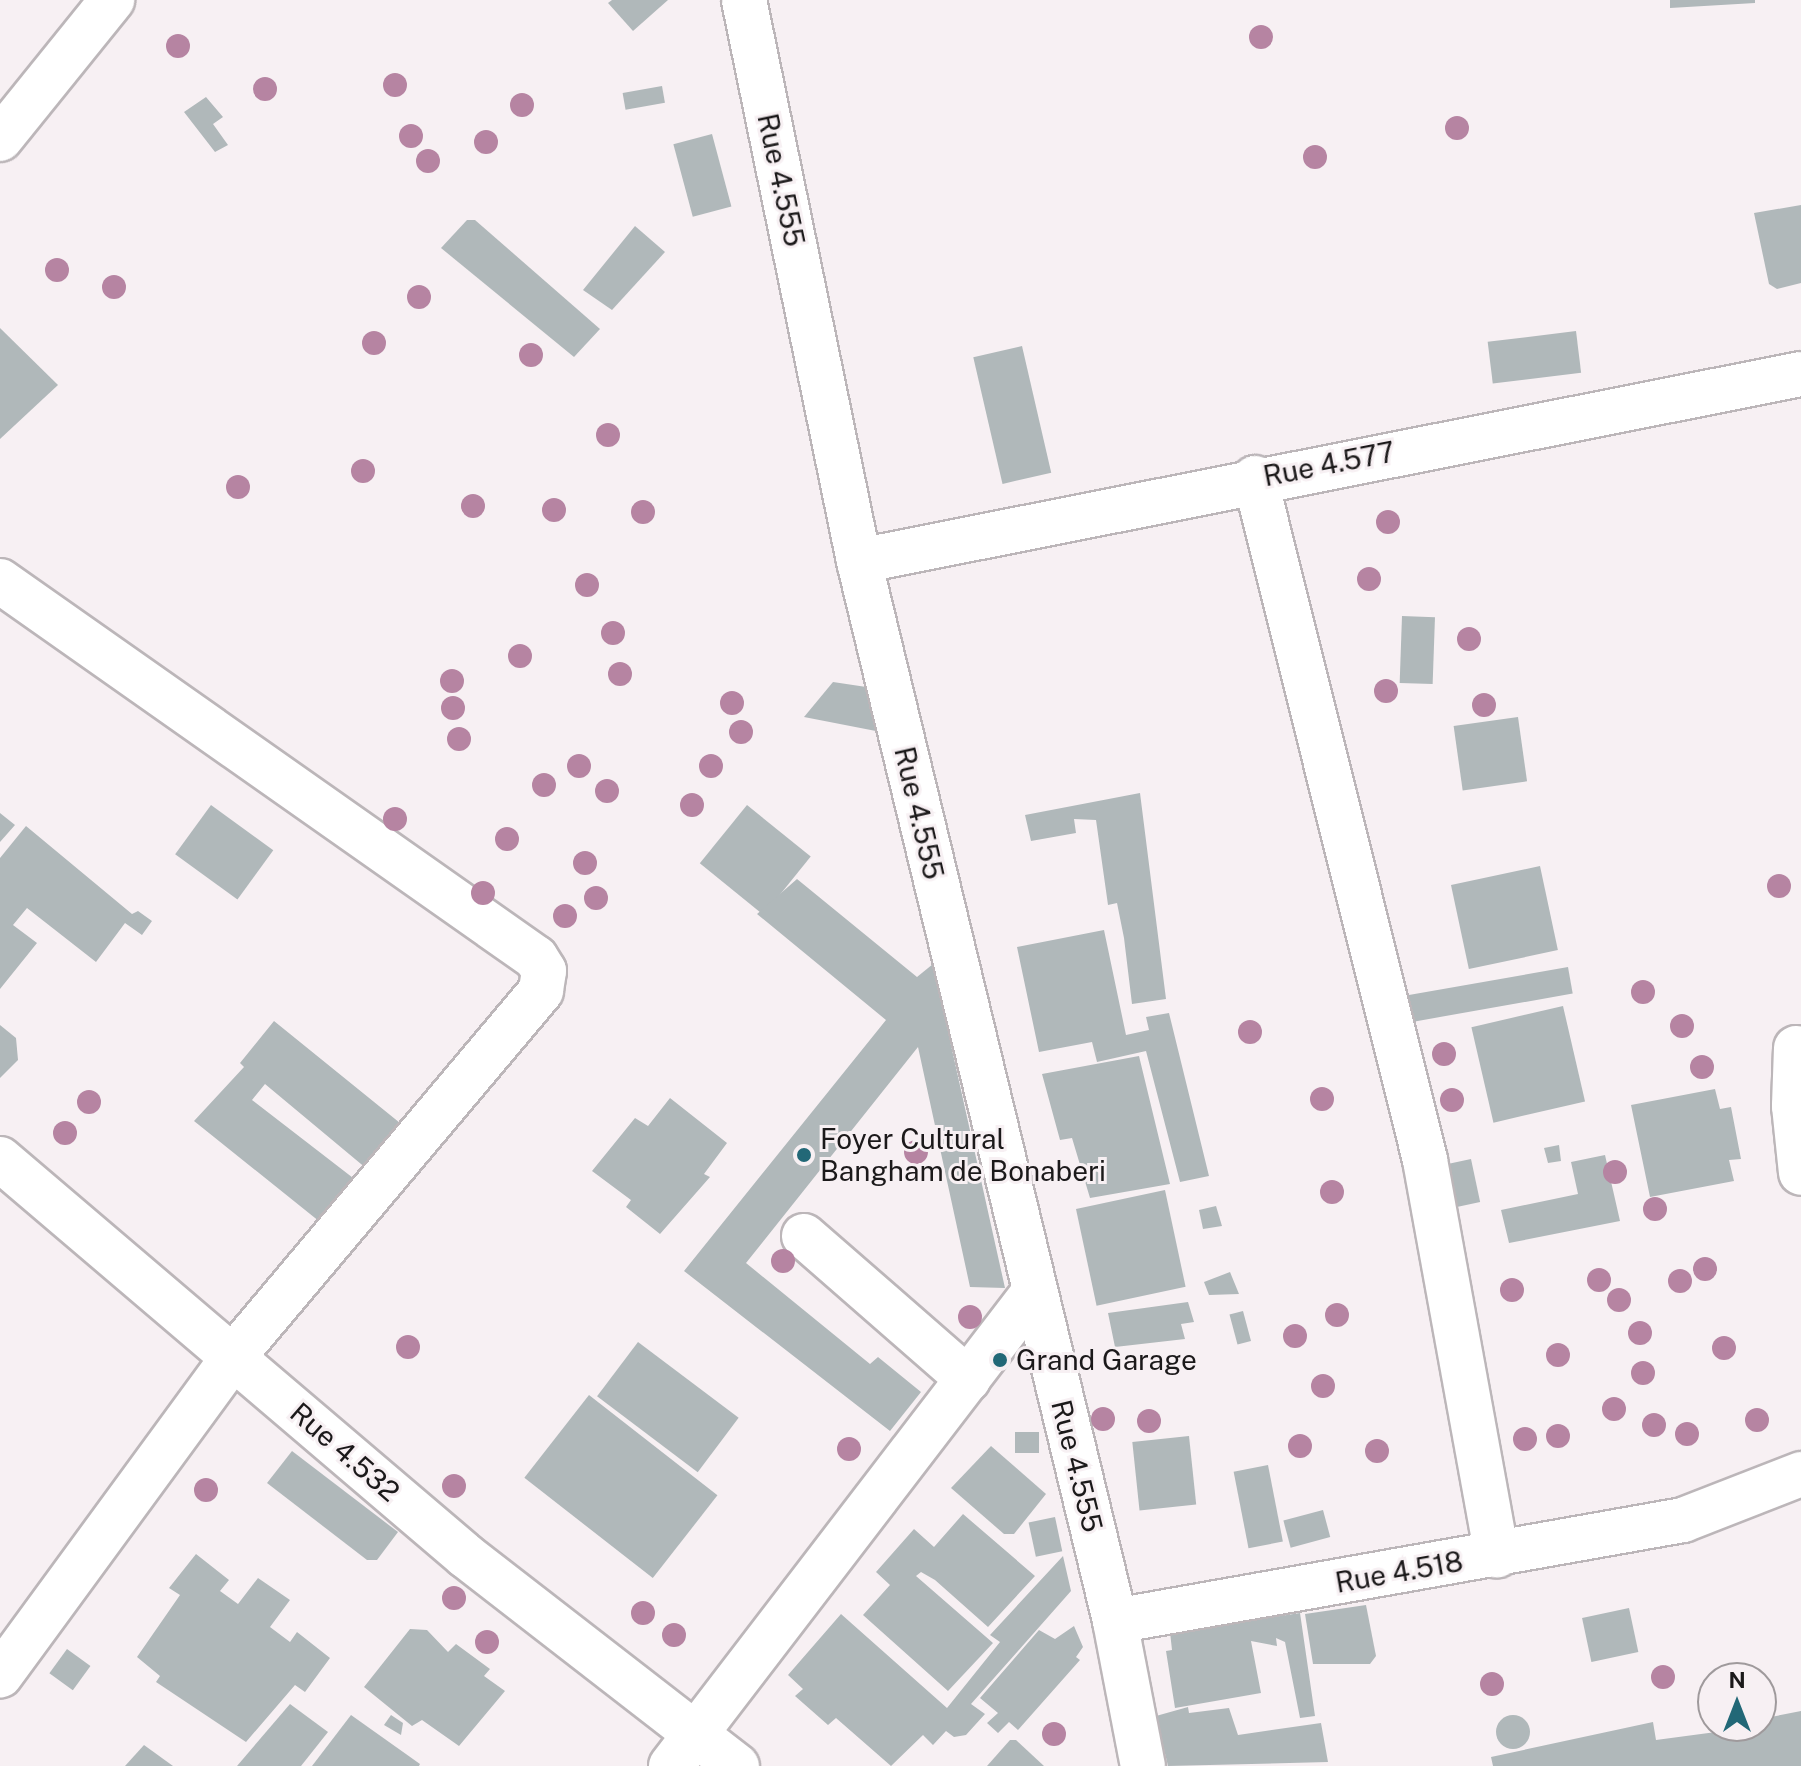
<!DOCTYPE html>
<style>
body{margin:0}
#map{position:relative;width:1801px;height:1766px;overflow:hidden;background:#f7f0f3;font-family:"Public Sans",sans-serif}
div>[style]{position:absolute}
.building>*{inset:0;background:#b0b8ba;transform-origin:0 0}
.round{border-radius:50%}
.roads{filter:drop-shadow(2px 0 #bcb6b9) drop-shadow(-2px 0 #bcb6b9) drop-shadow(0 2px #bcb6b9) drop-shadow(0 -2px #bcb6b9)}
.minor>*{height:44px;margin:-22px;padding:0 22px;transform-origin:22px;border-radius:22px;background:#fff}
.trees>*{width:24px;height:24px;margin:-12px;border-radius:50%;background:#b684a2}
.dots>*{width:22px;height:22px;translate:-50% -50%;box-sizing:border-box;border:4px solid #f7f0f3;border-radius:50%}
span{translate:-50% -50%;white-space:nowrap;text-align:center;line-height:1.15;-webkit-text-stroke:6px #f7f0f3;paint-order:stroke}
.street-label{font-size:28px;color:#1b191a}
.poi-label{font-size:28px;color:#1b191a}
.left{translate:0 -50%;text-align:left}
.north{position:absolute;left:1697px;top:1662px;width:80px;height:80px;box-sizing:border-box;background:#f7f0f3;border:2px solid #9f9a9c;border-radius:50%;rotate:0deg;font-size:22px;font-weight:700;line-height:32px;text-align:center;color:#1b191a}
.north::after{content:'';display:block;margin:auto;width:28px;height:36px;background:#226877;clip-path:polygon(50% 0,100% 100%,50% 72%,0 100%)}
</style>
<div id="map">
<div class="building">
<i style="clip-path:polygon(612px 0,668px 0,633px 31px,608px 3px)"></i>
<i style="clip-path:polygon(1670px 0,1755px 0,1755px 3px,1670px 8px)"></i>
<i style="left:662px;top:86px;width:17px;height:40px;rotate:80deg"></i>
<i style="clip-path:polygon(206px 97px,223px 117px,213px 124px,228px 145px,215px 152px,184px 112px)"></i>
<i style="left:712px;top:134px;width:75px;height:40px;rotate:75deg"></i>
<i style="clip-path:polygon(1801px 205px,1801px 283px,1777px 289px,1769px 284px,1754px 213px)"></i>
<i style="clip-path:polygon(467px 220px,475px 220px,600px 329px,574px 357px,441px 248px)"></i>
<i style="clip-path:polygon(635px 226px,665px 252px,612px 310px,583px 290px)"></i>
<i style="clip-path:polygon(0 328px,58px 385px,0 439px)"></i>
<i style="left:1576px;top:331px;width:42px;height:89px;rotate:83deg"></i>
<i style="left:1022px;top:346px;width:130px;height:50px;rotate:77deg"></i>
<i style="left:1402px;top:616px;width:33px;height:67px;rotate:2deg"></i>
<i style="clip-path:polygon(833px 682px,873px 688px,881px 732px,804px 717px)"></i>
<i style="left:1518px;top:717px;width:65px;height:65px;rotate:82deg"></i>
<i style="clip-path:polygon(1140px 793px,1166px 999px,1132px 1004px,1124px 938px,1117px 903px,1108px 905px,1096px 820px,1074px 819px,1076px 833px,1031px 841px,1025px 815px)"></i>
<i style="left:211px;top:805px;width:77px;height:61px;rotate:36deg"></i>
<i style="left:747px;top:805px;width:82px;height:75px;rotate:39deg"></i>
<i style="clip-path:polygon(0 813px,15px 825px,0 842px)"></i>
<i style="clip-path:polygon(26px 826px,132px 914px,138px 911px,152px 921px,142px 935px,125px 923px,96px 962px,27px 908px,13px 925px,37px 943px,0 989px,0 858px)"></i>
<i style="left:1540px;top:866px;width:86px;height:91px;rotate:78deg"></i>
<i style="clip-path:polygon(797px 879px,917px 977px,933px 964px,1005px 1288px,970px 1287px,918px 1047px,746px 1263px,870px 1364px,878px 1357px,921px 1392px,890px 1431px,684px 1271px,886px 1020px,757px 914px)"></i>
<i style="clip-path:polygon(1104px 930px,1126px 1035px,1149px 1030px,1146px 1017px,1169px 1013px,1209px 1176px,1180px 1182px,1146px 1051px,1097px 1062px,1092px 1042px,1039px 1052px,1017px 947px)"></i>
<i style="left:1568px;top:967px;width:27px;height:163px;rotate:80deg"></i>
<i style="left:1563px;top:1006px;width:98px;height:94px;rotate:77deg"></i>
<i style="clip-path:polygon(274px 1021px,400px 1123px,367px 1169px,265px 1084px,252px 1100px,357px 1181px,325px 1226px,194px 1121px,244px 1067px,240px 1063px)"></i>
<i style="clip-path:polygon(0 1025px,16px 1038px,18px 1060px,0 1078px)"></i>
<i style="clip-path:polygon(1139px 1056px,1170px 1184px,1090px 1198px,1072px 1138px,1060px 1140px,1042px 1074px)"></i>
<i style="clip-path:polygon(1715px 1089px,1720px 1109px,1731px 1107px,1741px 1159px,1729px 1160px,1734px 1181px,1650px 1197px,1631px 1105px)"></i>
<i style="clip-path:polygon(670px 1098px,727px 1143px,704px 1174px,710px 1177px,660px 1234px,626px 1207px,631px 1200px,592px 1171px,635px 1118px,648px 1126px)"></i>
<i style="clip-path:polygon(1559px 1145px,1561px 1161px,1548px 1163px,1544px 1148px)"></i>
<i style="clip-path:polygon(1605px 1155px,1620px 1221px,1509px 1243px,1501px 1210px,1578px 1194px,1571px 1162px)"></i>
<i style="left:1471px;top:1159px;width:44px;height:25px;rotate:78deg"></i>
<i style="left:1165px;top:1190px;width:99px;height:91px;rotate:78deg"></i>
<i style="clip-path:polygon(1216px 1206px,1222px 1226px,1203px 1229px,1199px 1210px)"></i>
<i style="clip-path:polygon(1230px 1272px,1239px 1294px,1209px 1295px,1204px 1282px)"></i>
<i style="clip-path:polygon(1188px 1302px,1194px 1322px,1181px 1324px,1185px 1339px,1115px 1347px,1108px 1313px)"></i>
<i style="left:1243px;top:1311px;width:31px;height:14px;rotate:75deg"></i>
<i style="left:638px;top:1342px;width:126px;height:68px;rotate:37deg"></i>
<i style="left:589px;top:1395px;width:163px;height:105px;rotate:38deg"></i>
<i style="left:1015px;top:1432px;width:24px;height:21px"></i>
<i style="left:1189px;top:1436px;width:69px;height:57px;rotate:84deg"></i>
<i style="clip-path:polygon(991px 1446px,1046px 1494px,1014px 1534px,1004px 1534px,951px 1488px)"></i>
<i style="clip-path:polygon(292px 1451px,398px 1532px,377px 1560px,367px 1560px,267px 1483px)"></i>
<i style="left:1268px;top:1465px;width:78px;height:35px;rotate:79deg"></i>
<i style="left:1323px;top:1510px;width:28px;height:41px;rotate:75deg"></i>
<i style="clip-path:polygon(963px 1514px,1035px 1576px,988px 1627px,935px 1580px,921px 1572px,916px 1576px,993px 1643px,948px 1691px,863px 1615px,890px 1585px,876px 1572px,914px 1529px,934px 1547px)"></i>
<i style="left:1055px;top:1517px;width:35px;height:27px;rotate:78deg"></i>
<i style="clip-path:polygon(196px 1554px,229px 1580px,220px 1591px,238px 1604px,258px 1578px,290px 1600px,270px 1627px,290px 1642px,297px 1632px,330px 1658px,305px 1692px,295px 1685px,246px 1742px,156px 1682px,160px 1676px,137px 1657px,180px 1595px,169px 1588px)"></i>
<i style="clip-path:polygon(1063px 1556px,1071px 1591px,971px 1704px,985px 1714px,966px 1735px,954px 1737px,946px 1731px,933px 1745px,923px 1735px,891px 1766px,836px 1718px,828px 1725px,795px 1696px,803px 1689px,788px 1675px,841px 1614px,947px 1708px,1000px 1642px,990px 1635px)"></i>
<i style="clip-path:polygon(1366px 1605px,1376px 1656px,1370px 1664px,1313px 1664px,1305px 1614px)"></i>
<i style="left:1629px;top:1608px;width:45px;height:48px;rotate:78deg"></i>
<i style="clip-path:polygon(1300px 1613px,1315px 1716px,1300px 1718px,1285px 1642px,1276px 1638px,1277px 1646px,1251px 1641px,1261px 1693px,1175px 1708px,1166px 1651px,1172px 1650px,1170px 1632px)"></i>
<i style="clip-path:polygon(1074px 1626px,1083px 1647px,1076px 1657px,1080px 1660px,1018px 1730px,1009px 1722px,998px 1733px,987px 1723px,998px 1713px,980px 1698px,1039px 1630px,1055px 1639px)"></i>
<i style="clip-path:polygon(410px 1629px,427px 1630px,448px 1652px,456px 1644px,490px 1669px,484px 1676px,505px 1691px,459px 1746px,422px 1720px,412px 1726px,364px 1687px)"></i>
<i style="left:67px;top:1649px;width:29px;height:30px;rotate:36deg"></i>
<i style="clip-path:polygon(290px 1704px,328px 1732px,301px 1766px,237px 1766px)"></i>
<i style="clip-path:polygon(1188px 1707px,1189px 1713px,1229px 1708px,1238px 1735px,1321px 1723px,1328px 1762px,1168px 1766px,1156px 1716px)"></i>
<i style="clip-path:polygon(1801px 1711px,1801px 1766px,1493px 1766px,1491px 1757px,1653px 1722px,1656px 1740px,1761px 1726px,1761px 1719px)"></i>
<i style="clip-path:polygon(351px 1715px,420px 1764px,419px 1766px,312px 1766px)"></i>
<i style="clip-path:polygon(391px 1715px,403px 1723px,401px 1735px,384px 1725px)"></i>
<i class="round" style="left:1496px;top:1715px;width:34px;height:34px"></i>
<i style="clip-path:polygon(1010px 1740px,1016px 1740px,1044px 1766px,987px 1766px)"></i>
<i style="clip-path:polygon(144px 1745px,173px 1766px,125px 1766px)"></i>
</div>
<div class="roads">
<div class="minor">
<i style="left:744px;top:0;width:573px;rotate:78.42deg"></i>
<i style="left:859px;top:561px;width:1090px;rotate:76.42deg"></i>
<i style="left:1115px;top:1621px;width:148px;rotate:79.1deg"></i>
<i style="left:0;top:139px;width:179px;rotate:-51.1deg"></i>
<i style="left:1255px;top:478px;width:703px;rotate:76deg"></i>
<i style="left:1425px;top:1160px;width:402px;rotate:79.7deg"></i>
<i style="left:859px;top:561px;width:960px;rotate:-11.23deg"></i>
<i style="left:0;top:581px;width:655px;rotate:35.12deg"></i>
<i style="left:536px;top:958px;width:15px;rotate:58deg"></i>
<i style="left:544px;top:971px;width:20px;rotate:99deg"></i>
<i style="left:541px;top:991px;width:477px;rotate:130.1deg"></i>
<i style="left:234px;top:1356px;width:396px;rotate:126.2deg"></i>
<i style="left:1796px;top:1048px;width:58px;rotate:92deg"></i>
<i style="left:1794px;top:1106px;width:67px;rotate:84deg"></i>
<i style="left:0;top:1159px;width:612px;rotate:40.43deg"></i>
<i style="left:466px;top:1556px;width:343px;rotate:37.8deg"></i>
<i style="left:804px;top:1236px;width:218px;rotate:41.1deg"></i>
<i style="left:1115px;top:1621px;width:577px;rotate:-10.08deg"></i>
<i style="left:1683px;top:1520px;width:127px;rotate:-21.3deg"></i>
<i style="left:671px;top:1766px;width:597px;rotate:-52.55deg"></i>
</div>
</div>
<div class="trees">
<i style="left:1261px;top:37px"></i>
<i style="left:178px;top:46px"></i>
<i style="left:395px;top:85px"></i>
<i style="left:265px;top:89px"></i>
<i style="left:522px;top:105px"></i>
<i style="left:1457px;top:128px"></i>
<i style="left:411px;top:136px"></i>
<i style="left:486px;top:142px"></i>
<i style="left:1315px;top:157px"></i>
<i style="left:428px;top:161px"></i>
<i style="left:57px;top:270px"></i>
<i style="left:114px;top:287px"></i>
<i style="left:419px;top:297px"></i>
<i style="left:374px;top:343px"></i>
<i style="left:531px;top:355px"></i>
<i style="left:608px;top:435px"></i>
<i style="left:363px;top:471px"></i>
<i style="left:238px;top:487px"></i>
<i style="left:473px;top:506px"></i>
<i style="left:554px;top:510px"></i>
<i style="left:643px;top:512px"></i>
<i style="left:1388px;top:522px"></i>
<i style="left:1369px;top:579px"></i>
<i style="left:587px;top:585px"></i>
<i style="left:613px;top:633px"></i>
<i style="left:1469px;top:639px"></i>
<i style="left:520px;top:656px"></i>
<i style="left:620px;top:674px"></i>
<i style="left:452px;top:681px"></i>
<i style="left:1386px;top:691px"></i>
<i style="left:732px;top:703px"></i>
<i style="left:1484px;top:705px"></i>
<i style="left:453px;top:708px"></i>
<i style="left:741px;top:732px"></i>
<i style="left:459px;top:739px"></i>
<i style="left:579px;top:766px"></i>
<i style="left:711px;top:766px"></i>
<i style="left:544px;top:785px"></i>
<i style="left:607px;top:791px"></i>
<i style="left:692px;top:805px"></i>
<i style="left:395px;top:819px"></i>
<i style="left:507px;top:839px"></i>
<i style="left:585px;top:863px"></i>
<i style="left:1779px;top:886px"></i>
<i style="left:483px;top:893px"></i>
<i style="left:596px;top:898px"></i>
<i style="left:565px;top:916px"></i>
<i style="left:1643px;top:992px"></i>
<i style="left:1682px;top:1026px"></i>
<i style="left:1250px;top:1032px"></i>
<i style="left:1444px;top:1054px"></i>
<i style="left:1702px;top:1067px"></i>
<i style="left:1322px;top:1099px"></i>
<i style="left:1452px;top:1100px"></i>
<i style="left:89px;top:1102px"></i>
<i style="left:65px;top:1133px"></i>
<i style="left:916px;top:1152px"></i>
<i style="left:1615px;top:1172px"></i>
<i style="left:1332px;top:1192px"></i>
<i style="left:1655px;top:1209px"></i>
<i style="left:783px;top:1261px"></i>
<i style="left:1705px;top:1269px"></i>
<i style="left:1599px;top:1280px"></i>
<i style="left:1680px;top:1281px"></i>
<i style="left:1512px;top:1290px"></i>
<i style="left:1619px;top:1300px"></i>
<i style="left:1337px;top:1315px"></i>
<i style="left:970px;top:1317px"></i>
<i style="left:1640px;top:1333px"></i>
<i style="left:1295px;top:1336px"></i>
<i style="left:408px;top:1347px"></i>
<i style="left:1724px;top:1348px"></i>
<i style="left:1558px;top:1355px"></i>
<i style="left:1643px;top:1373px"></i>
<i style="left:1323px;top:1386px"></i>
<i style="left:1614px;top:1409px"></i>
<i style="left:1103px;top:1419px"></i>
<i style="left:1757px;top:1420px"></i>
<i style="left:1149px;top:1421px"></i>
<i style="left:1654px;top:1425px"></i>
<i style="left:1687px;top:1434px"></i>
<i style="left:1558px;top:1436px"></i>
<i style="left:1525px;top:1439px"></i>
<i style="left:1300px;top:1446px"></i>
<i style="left:849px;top:1449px"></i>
<i style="left:1377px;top:1451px"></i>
<i style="left:454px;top:1486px"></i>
<i style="left:206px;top:1490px"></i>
<i style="left:454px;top:1598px"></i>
<i style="left:643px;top:1613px"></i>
<i style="left:674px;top:1635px"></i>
<i style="left:487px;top:1642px"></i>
<i style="left:1663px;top:1677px"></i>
<i style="left:1492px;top:1684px"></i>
<i style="left:1054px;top:1734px"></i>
</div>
<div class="dots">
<i style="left:804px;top:1155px;background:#226877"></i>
<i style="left:1000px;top:1360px;background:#226877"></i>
</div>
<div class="street-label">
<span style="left:781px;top:180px;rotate:78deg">Rue 4.555</span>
<span style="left:1329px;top:464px;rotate:-11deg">Rue 4.577</span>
<span style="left:919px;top:813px;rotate:77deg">Rue 4.555</span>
<span style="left:345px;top:1452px;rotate:41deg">Rue 4.532</span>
<span style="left:1077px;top:1466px;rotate:76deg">Rue 4.555</span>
<span style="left:1399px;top:1572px;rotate:-10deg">Rue 4.518</span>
</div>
<div class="poi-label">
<span class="left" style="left:820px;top:1155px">Foyer Cultural<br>Bangham de Bonaberi</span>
<span class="left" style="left:1016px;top:1360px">Grand Garage</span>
</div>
<div class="north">N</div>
</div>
